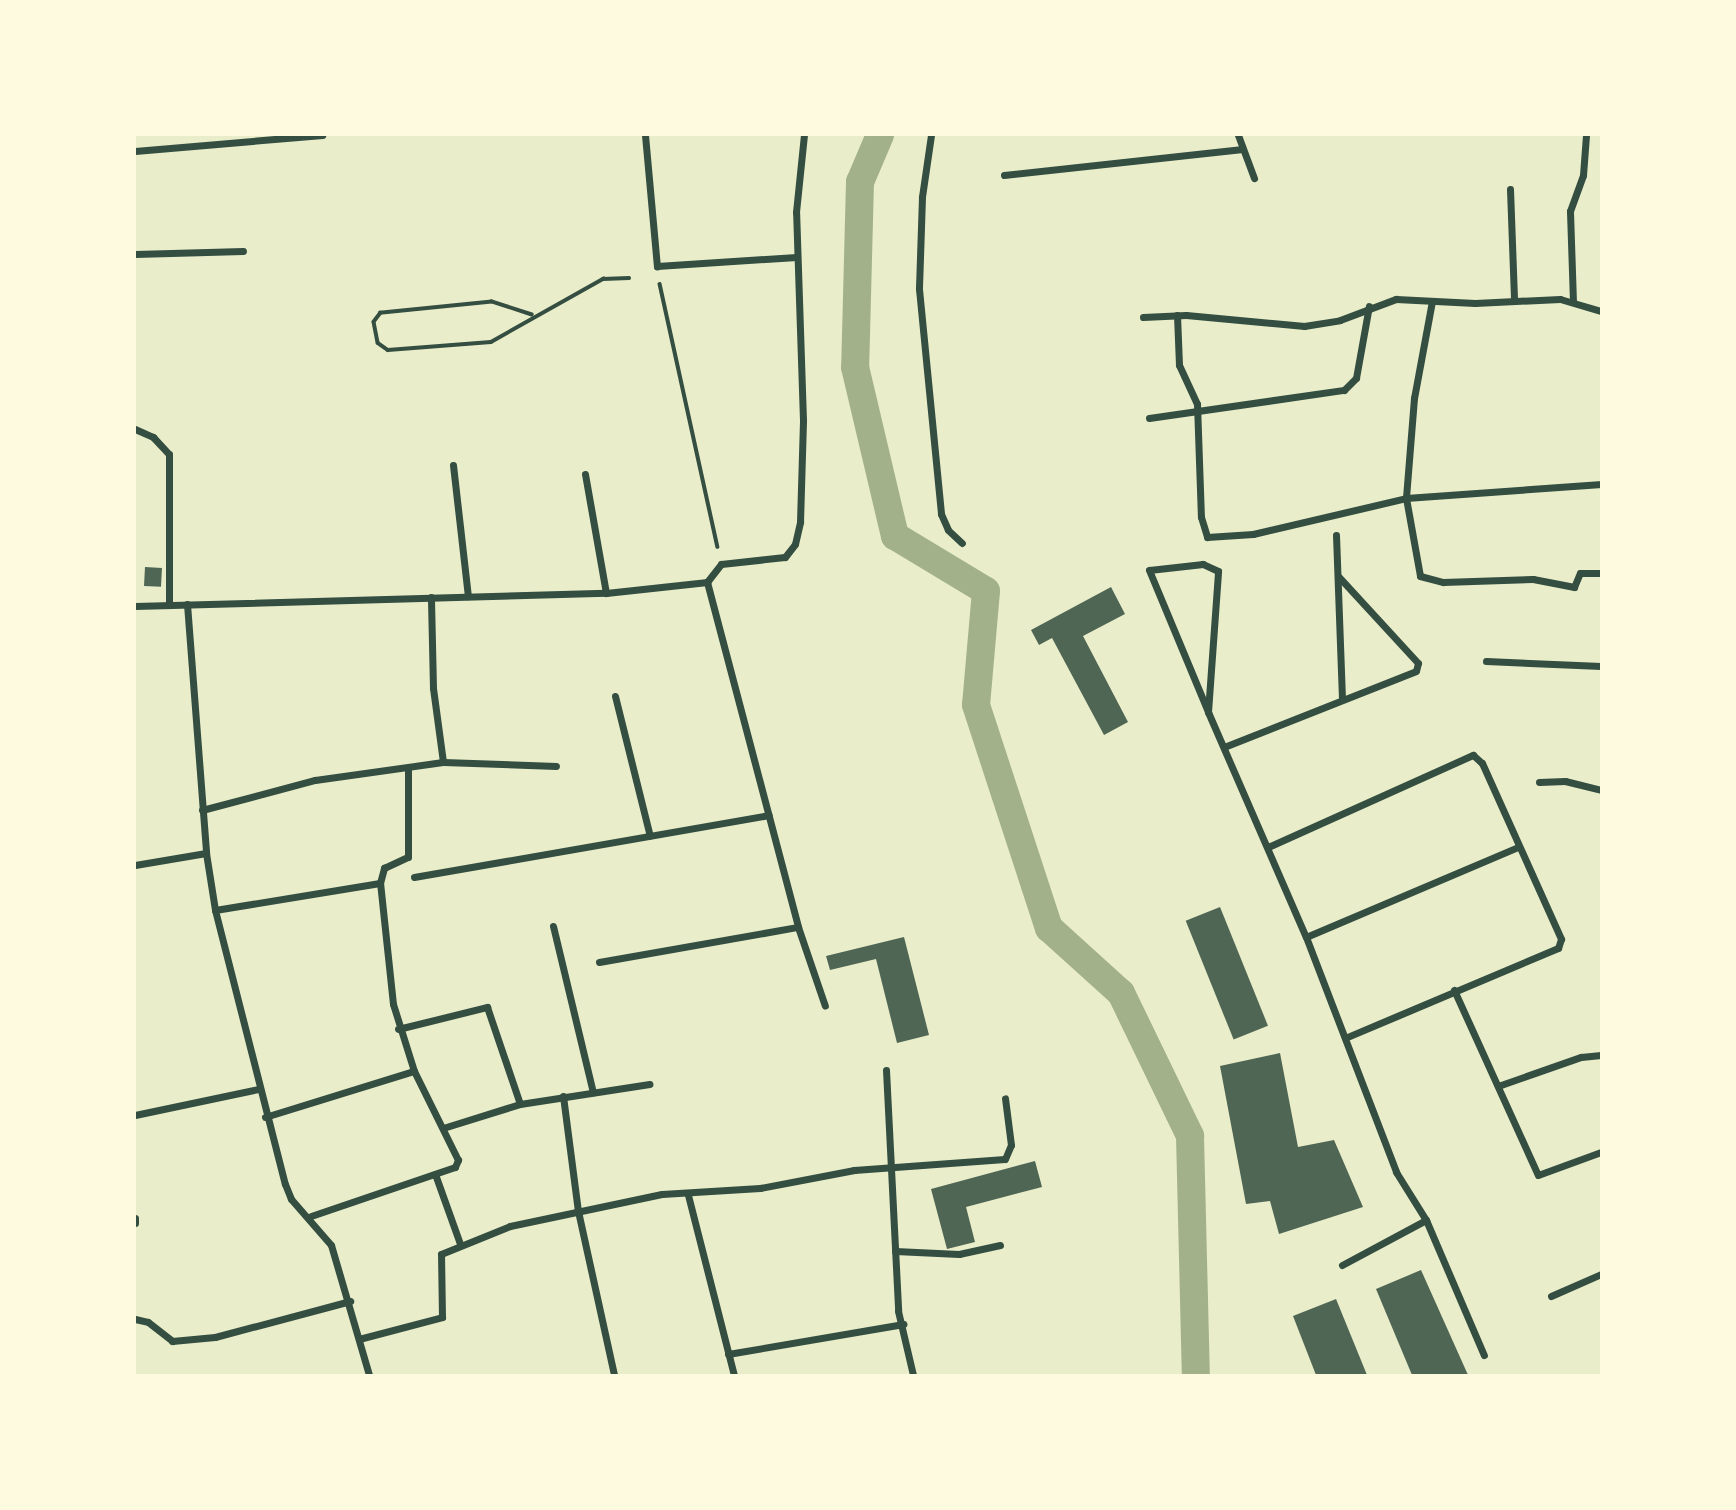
<!DOCTYPE html>
<style>
body{margin:0}
#map{position:relative;width:1736px;height:1510px;overflow:hidden;background:#e9edc9;font-family:Helvetica,sans-serif}
div>[style]{position:absolute}
.river>*{height:28px;margin:-14px;padding:0 14px;transform-origin:14px;border-radius:14px;background:#a3b18a}
.building>*{inset:0;background:#4f6655;transform-origin:0 0}
.service>*{height:3.5px;margin:-1.75px;padding:0 1.75px;transform-origin:1.75px;border-radius:1.75px;background:#344e41}
.minor>*{height:7px;margin:-3.5px;padding:0 3.5px;transform-origin:3.5px;border-radius:3.5px;background:#344e41}
span{translate:-50% -50%;white-space:nowrap;text-align:center;line-height:1.15;-webkit-text-stroke:5px #fefae0;paint-order:stroke}
.frame{position:absolute;inset:0;border:136px solid #fefae0;pointer-events:none}
</style>
<div id="map">
<div class="river">
<i style="left:880px;top:135px;width:51px;rotate:113.1deg"></i>
<i style="left:860px;top:182px;width:185px;rotate:91.5deg"></i>
<i style="left:855px;top:367px;width:174px;rotate:76.7deg"></i>
<i style="left:895px;top:536px;width:106px;rotate:31.1deg"></i>
<i style="left:986px;top:591px;width:114px;rotate:95deg"></i>
<i style="left:976px;top:705px;width:235px;rotate:71.9deg"></i>
<i style="left:1049px;top:928px;width:97px;rotate:42.1deg"></i>
<i style="left:1121px;top:993px;width:159px;rotate:64.2deg"></i>
<i style="left:1190px;top:1136px;width:239px;rotate:88.6deg"></i>
</div>
<div class="building">
<i style="left:145px;top:567px;width:17px;height:19px;rotate:3deg"></i>
<i style="clip-path:polygon(1111px 587px,1125px 614px,1083px 636px,1128px 722px,1104px 735px,1052px 638px,1039px 645px,1031px 630px)"></i>
<i style="left:1220px;top:907px;width:128px;height:37px;rotate:68deg"></i>
<i style="clip-path:polygon(904px 937px,929px 1035px,897px 1043px,876px 959px,830px 970px,826px 956px)"></i>
<i style="clip-path:polygon(1280px 1053px,1298px 1147px,1334px 1140px,1363px 1207px,1279px 1234px,1270px 1201px,1246px 1204px,1220px 1066px)"></i>
<i style="clip-path:polygon(1035px 1161px,1042px 1187px,966px 1207px,975px 1242px,947px 1249px,931px 1189px)"></i>
<i style="clip-path:polygon(1421px 1270px,1468px 1375px,1412px 1375px,1376px 1289px)"></i>
<i style="clip-path:polygon(1336px 1299px,1367px 1375px,1316px 1375px,1293px 1316px)"></i>
</div>
<div class="service">
<i style="left:660px;top:284px;width:269px;rotate:77.6deg"></i>
<i style="left:532px;top:315px;width:42px;rotate:-162deg"></i>
<i style="left:492px;top:302px;width:112px;rotate:174.3deg"></i>
<i style="left:381px;top:313px;width:11px;rotate:128deg"></i>
<i style="left:374px;top:322px;width:21px;rotate:79deg"></i>
<i style="left:378px;top:343px;width:12px;rotate:35deg"></i>
<i style="left:388px;top:350px;width:103px;rotate:-4.4deg"></i>
<i style="left:491px;top:342px;width:129px;rotate:-29.4deg"></i>
<i style="left:603px;top:279px;width:26px;rotate:-2deg"></i>
</div>
<div class="minor">
<i style="left:645px;top:135px;width:132px;rotate:84.8deg"></i>
<i style="left:657px;top:266px;width:140px;rotate:-3.7deg"></i>
<i style="left:931px;top:135px;width:63px;rotate:98.3deg"></i>
<i style="left:922px;top:197px;width:92px;rotate:91.9deg"></i>
<i style="left:919px;top:289px;width:226px;rotate:84.4deg"></i>
<i style="left:941px;top:514px;width:17px;rotate:66deg"></i>
<i style="left:948px;top:530px;width:19px;rotate:43deg"></i>
<i style="left:1238px;top:135px;width:46px;rotate:69.6deg"></i>
<i style="left:135px;top:151px;width:188px;rotate:-4.9deg"></i>
<i style="left:1004px;top:175px;width:240px;rotate:-6.2deg"></i>
<i style="left:1510px;top:189px;width:111px;rotate:87.9deg"></i>
<i style="left:135px;top:254px;width:108px;rotate:-1.6deg"></i>
<i style="left:1432px;top:301px;width:99px;rotate:100.5deg"></i>
<i style="left:1414px;top:398px;width:100px;rotate:94.6deg"></i>
<i style="left:1406px;top:498px;width:79px;rotate:79.8deg"></i>
<i style="left:1420px;top:576px;width:24px;rotate:15deg"></i>
<i style="left:1443px;top:582px;width:90px;rotate:-1.9deg"></i>
<i style="left:1533px;top:579px;width:42px;rotate:11deg"></i>
<i style="left:1574px;top:587px;width:15px;rotate:-67deg"></i>
<i style="left:1580px;top:573px;width:21px"></i>
<i style="left:1573px;top:302px;width:91px;rotate:-91.9deg"></i>
<i style="left:1570px;top:211px;width:38px;rotate:-70deg"></i>
<i style="left:1583px;top:175px;width:40px;rotate:-85.7deg"></i>
<i style="left:1177px;top:315px;width:50px;rotate:87.7deg"></i>
<i style="left:1179px;top:365px;width:43px;rotate:65.2deg"></i>
<i style="left:1197px;top:404px;width:113px;rotate:88deg"></i>
<i style="left:1201px;top:517px;width:21px;rotate:73deg"></i>
<i style="left:1207px;top:537px;width:46px;rotate:-3.7deg"></i>
<i style="left:1253px;top:534px;width:157px;rotate:-13.2deg"></i>
<i style="left:1406px;top:498px;width:196px;rotate:-4.1deg"></i>
<i style="left:1143px;top:317px;width:43px;rotate:-2.7deg"></i>
<i style="left:1186px;top:315px;width:119px;rotate:5.3deg"></i>
<i style="left:1304px;top:326px;width:36px;rotate:-9deg"></i>
<i style="left:1340px;top:320px;width:60px;rotate:-20.6deg"></i>
<i style="left:1396px;top:299px;width:79px;rotate:2.9deg"></i>
<i style="left:1475px;top:303px;width:85px;rotate:-2.7deg"></i>
<i style="left:1560px;top:299px;width:43px;rotate:16.3deg"></i>
<i style="left:1149px;top:418px;width:197px;rotate:-8.2deg"></i>
<i style="left:1344px;top:390px;width:17px;rotate:-45deg"></i>
<i style="left:1356px;top:378px;width:73px;rotate:-79.8deg"></i>
<i style="left:135px;top:429px;width:20px;rotate:24deg"></i>
<i style="left:153px;top:437px;width:23px;rotate:47deg"></i>
<i style="left:169px;top:454px;width:151px;rotate:90deg"></i>
<i style="left:453px;top:465px;width:132px;rotate:83.5deg"></i>
<i style="left:585px;top:474px;width:121px;rotate:80deg"></i>
<i style="left:1336px;top:535px;width:164px;rotate:87.9deg"></i>
<i style="left:707px;top:582px;width:23px;rotate:-52deg"></i>
<i style="left:721px;top:564px;width:64px;rotate:-6.2deg"></i>
<i style="left:785px;top:557px;width:16px;rotate:-52deg"></i>
<i style="left:795px;top:544px;width:23px;rotate:-77deg"></i>
<i style="left:800px;top:522px;width:102px;rotate:-88.3deg"></i>
<i style="left:803px;top:420px;width:208px;rotate:-91.9deg"></i>
<i style="left:796px;top:212px;width:77px;rotate:-84.1deg"></i>
<i style="left:707px;top:582px;width:357px;rotate:75.2deg"></i>
<i style="left:798px;top:927px;width:83px;rotate:71.1deg"></i>
<i style="left:187px;top:604px;width:250px;rotate:85.6deg"></i>
<i style="left:206px;top:853px;width:58px;rotate:81deg"></i>
<i style="left:215px;top:910px;width:283px;rotate:75.7deg"></i>
<i style="left:285px;top:1184px;width:16px;rotate:68deg"></i>
<i style="left:291px;top:1199px;width:61px;rotate:49deg"></i>
<i style="left:331px;top:1245px;width:135px;rotate:73.7deg"></i>
<i style="left:135px;top:606px;width:471px;rotate:-1.6deg"></i>
<i style="left:606px;top:593px;width:102px;rotate:-6.2deg"></i>
<i style="left:1486px;top:661px;width:115px;rotate:2.5deg"></i>
<i style="left:615px;top:696px;width:144px;rotate:76deg"></i>
<i style="left:1208px;top:712px;width:141px;rotate:-85.9deg"></i>
<i style="left:1218px;top:571px;width:17px;rotate:-155deg"></i>
<i style="left:1203px;top:564px;width:54px;rotate:173.7deg"></i>
<i style="left:1149px;top:570px;width:154px;rotate:67.4deg"></i>
<i style="left:1208px;top:712px;width:245px;rotate:66.5deg"></i>
<i style="left:1306px;top:937px;width:252px;rotate:69deg"></i>
<i style="left:1396px;top:1172px;width:57px;rotate:58deg"></i>
<i style="left:1426px;top:1220px;width:147px;rotate:66.8deg"></i>
<i style="left:1224px;top:747px;width:206px;rotate:-21.6deg"></i>
<i style="left:1416px;top:671px;width:8px;rotate:-76deg"></i>
<i style="left:1418px;top:663px;width:117px;rotate:-132.6deg"></i>
<i style="left:443px;top:762px;width:113px;rotate:2deg"></i>
<i style="left:1539px;top:782px;width:26px;rotate:-2deg"></i>
<i style="left:1565px;top:781px;width:37px;rotate:14deg"></i>
<i style="left:202px;top:810px;width:117px;rotate:-14.9deg"></i>
<i style="left:315px;top:780px;width:129px;rotate:-8deg"></i>
<i style="left:443px;top:762px;width:75px;rotate:-97.7deg"></i>
<i style="left:433px;top:688px;width:91px;rotate:-91.3deg"></i>
<i style="left:1268px;top:847px;width:225px;rotate:-24.2deg"></i>
<i style="left:1473px;top:755px;width:12px;rotate:42deg"></i>
<i style="left:1482px;top:763px;width:193px;rotate:65.8deg"></i>
<i style="left:1561px;top:939px;width:9px;rotate:108deg"></i>
<i style="left:1558px;top:948px;width:231px;rotate:157.1deg"></i>
<i style="left:135px;top:865px;width:72px;rotate:-9.6deg"></i>
<i style="left:414px;top:877px;width:360px;rotate:-9.9deg"></i>
<i style="left:215px;top:910px;width:167px;rotate:-9.3deg"></i>
<i style="left:553px;top:926px;width:171px;rotate:76.5deg"></i>
<i style="left:1306px;top:937px;width:230px;rotate:-23deg"></i>
<i style="left:599px;top:962px;width:202px;rotate:-10deg"></i>
<i style="left:1454px;top:990px;width:203px;rotate:65.6deg"></i>
<i style="left:1538px;top:1175px;width:67px;rotate:-20.1deg"></i>
<i style="left:398px;top:1029px;width:92px;rotate:-13.9deg"></i>
<i style="left:487px;top:1007px;width:102px;rotate:71.2deg"></i>
<i style="left:886px;top:1070px;width:241px;rotate:87.1deg"></i>
<i style="left:898px;top:1311px;width:66px;rotate:76.8deg"></i>
<i style="left:1498px;top:1086px;width:88px;rotate:-19.3deg"></i>
<i style="left:1581px;top:1057px;width:20px;rotate:-6deg"></i>
<i style="left:563px;top:1096px;width:116px;rotate:82.6deg"></i>
<i style="left:578px;top:1211px;width:168px;rotate:77.6deg"></i>
<i style="left:135px;top:1115px;width:126px;rotate:-11.9deg"></i>
<i style="left:265px;top:1117px;width:156px;rotate:-17.2deg"></i>
<i style="left:414px;top:1071px;width:70px;rotate:-107.4deg"></i>
<i style="left:393px;top:1004px;width:122px;rotate:-96.1deg"></i>
<i style="left:380px;top:883px;width:16px;rotate:-75deg"></i>
<i style="left:384px;top:868px;width:26px;rotate:-25deg"></i>
<i style="left:408px;top:857px;width:89px;rotate:-90deg"></i>
<i style="left:443px;top:1128px;width:81px;rotate:-17.3deg"></i>
<i style="left:520px;top:1104px;width:131px;rotate:-8.8deg"></i>
<i style="left:435px;top:1174px;width:74px;rotate:70.3deg"></i>
<i style="left:688px;top:1195px;width:186px;rotate:75.7deg"></i>
<i style="left:311px;top:1216px;width:152px;rotate:-18.8deg"></i>
<i style="left:455px;top:1167px;width:8px;rotate:-67deg"></i>
<i style="left:458px;top:1160px;width:99px;rotate:-116.3deg"></i>
<i style="left:135px;top:1218px;width:5px;rotate:90deg"></i>
<i style="left:895px;top:1251px;width:64px;rotate:2.7deg"></i>
<i style="left:959px;top:1254px;width:42px;rotate:-12.4deg"></i>
<i style="left:1342px;top:1265px;width:95px;rotate:-28.2deg"></i>
<i style="left:1551px;top:1296px;width:55px;rotate:-23.7deg"></i>
<i style="left:135px;top:1319px;width:13px;rotate:13deg"></i>
<i style="left:148px;top:1322px;width:31px;rotate:38deg"></i>
<i style="left:172px;top:1341px;width:43px;rotate:-5.3deg"></i>
<i style="left:215px;top:1337px;width:140px;rotate:-14.9deg"></i>
<i style="left:359px;top:1339px;width:86px;rotate:-14.8deg"></i>
<i style="left:442px;top:1317px;width:63px;rotate:-90.9deg"></i>
<i style="left:441px;top:1254px;width:74px;rotate:-22.1deg"></i>
<i style="left:510px;top:1226px;width:155px;rotate:-11.9deg"></i>
<i style="left:662px;top:1194px;width:98px;rotate:-3.5deg"></i>
<i style="left:760px;top:1188px;width:96px;rotate:-10.8deg"></i>
<i style="left:854px;top:1170px;width:151px;rotate:-4.2deg"></i>
<i style="left:1005px;top:1159px;width:15px;rotate:-67deg"></i>
<i style="left:1011px;top:1145px;width:47px;rotate:-97.3deg"></i>
<i style="left:728px;top:1354px;width:178px;rotate:-9.7deg"></i>
</div>
<div class="frame"></div>
</div>
